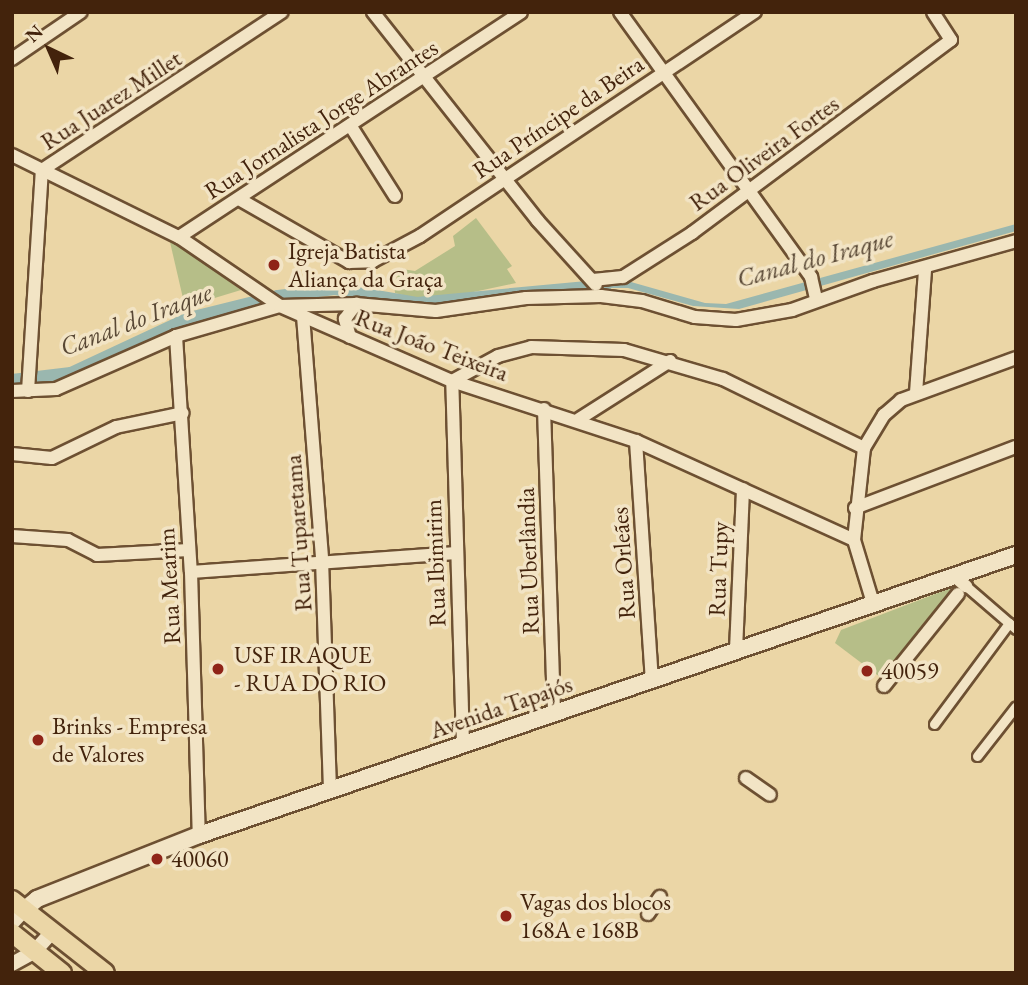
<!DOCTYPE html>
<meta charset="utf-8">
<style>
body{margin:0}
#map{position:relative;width:1028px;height:985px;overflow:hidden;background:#ebd6a6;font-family:"EB Garamond",serif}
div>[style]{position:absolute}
.green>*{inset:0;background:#b6be88}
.water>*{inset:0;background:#9ab7af}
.canal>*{height:12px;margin:-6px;padding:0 6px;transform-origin:6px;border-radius:6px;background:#9ab7af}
.roads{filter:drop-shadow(2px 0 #6d5032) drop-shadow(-2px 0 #6d5032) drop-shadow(0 2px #6d5032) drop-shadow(0 -2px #6d5032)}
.pedestrian>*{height:9px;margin:-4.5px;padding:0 4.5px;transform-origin:4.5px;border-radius:4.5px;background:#f2e4c5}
.minor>*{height:12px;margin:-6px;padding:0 6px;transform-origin:6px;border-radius:6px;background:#f2e4c5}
.tertiary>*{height:14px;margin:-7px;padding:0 7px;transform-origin:7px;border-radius:7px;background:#f2e4c5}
.secondary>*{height:16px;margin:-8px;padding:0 8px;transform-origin:8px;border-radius:8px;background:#f2e4c5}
.primary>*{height:18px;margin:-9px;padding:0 9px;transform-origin:9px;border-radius:9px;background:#ebd6a6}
.dots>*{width:19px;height:19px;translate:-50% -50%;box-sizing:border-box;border:4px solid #f2e4c5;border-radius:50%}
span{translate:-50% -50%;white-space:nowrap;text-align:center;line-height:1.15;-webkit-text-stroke:7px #f2e4c5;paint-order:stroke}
.street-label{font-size:24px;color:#43230c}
.poi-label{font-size:24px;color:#43230c}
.left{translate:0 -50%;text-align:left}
.water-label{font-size:26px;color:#594835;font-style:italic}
.frame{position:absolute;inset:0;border:14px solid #43230c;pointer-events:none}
.north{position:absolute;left:14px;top:14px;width:70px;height:70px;-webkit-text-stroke:5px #f2e4c5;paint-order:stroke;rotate:316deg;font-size:19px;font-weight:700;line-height:28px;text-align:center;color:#43230c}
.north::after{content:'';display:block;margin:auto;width:24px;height:32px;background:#43230c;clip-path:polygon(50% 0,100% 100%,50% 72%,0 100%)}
</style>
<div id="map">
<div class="green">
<i style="clip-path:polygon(476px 218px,512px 266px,507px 269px,516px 283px,450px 297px,418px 299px,395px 293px,394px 282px,402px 269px,415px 271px,455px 246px,453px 236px)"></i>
<i style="clip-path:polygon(170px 242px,186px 250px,241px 290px,185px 307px)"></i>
<i style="clip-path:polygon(956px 586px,880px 677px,835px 643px,841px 630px)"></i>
</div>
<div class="water">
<i style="clip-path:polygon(1016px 224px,1016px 231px,739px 309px,693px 306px,628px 288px,601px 288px,600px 283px,631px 282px,705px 303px,726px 304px)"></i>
</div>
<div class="canal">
<i style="left:12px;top:380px;width:59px;rotate:-6.8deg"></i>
<i style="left:71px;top:373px;width:130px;rotate:-25deg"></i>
<i style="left:189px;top:318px;width:92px;rotate:-13.9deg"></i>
<i style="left:278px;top:296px;width:57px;rotate:-7deg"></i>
<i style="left:335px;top:289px;width:83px;rotate:9.7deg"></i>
<i style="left:417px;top:303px;width:190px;rotate:-5.4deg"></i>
</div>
<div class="roads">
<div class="pedestrian">
<i style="left:966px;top:586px;width:66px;rotate:40.7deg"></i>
<i style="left:934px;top:724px;width:126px;rotate:-53.4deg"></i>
<i style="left:977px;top:756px;width:63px;rotate:-52deg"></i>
</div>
<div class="minor">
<i style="left:373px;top:12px;width:266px;rotate:51.7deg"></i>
<i style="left:538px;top:221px;width:86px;rotate:47.8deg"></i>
<i style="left:620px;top:12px;width:327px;rotate:54.2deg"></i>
<i style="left:811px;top:277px;width:23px;rotate:77deg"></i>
<i style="left:12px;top:59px;width:83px;rotate:-34.3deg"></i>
<i style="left:350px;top:125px;width:84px;rotate:57.6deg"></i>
<i style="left:12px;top:155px;width:186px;rotate:26.2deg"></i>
<i style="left:179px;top:237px;width:122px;rotate:34.3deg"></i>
<i style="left:280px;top:306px;width:188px;rotate:23.6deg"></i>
<i style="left:452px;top:381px;width:194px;rotate:18.1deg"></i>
<i style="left:636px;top:441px;width:239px;rotate:24.4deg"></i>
<i style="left:239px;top:199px;width:127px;rotate:29.8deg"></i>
<i style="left:349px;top:262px;width:24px;rotate:-2deg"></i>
<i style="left:373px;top:261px;width:53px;rotate:-28deg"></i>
<i style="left:420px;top:236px;width:403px;rotate:-33.8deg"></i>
<i style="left:179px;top:237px;width:409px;rotate:-33.3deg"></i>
<i style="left:593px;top:280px;width:30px;rotate:-6deg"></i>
<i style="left:623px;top:277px;width:82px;rotate:-32.5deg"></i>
<i style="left:692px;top:233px;width:323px;rotate:-36.7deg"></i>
<i style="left:951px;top:40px;width:33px;rotate:-123deg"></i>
<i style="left:303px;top:316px;width:245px;rotate:85.5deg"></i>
<i style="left:322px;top:560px;width:230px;rotate:88deg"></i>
<i style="left:176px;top:336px;width:236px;rotate:86.4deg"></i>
<i style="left:191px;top:572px;width:263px;rotate:88.3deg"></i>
<i style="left:350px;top:337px;width:19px;rotate:-106deg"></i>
<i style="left:345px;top:319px;width:19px;rotate:-54deg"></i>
<i style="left:12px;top:391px;width:44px;rotate:-2.6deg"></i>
<i style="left:56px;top:389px;width:131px;rotate:-23.8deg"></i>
<i style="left:176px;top:336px;width:108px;rotate:-16.1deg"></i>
<i style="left:280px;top:306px;width:76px;rotate:-1.5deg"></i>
<i style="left:356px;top:304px;width:80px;rotate:5deg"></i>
<i style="left:436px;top:311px;width:91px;rotate:-8.2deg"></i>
<i style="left:526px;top:298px;width:75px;rotate:-1.5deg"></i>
<i style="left:601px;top:296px;width:41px;rotate:7deg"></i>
<i style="left:642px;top:301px;width:55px;rotate:16.8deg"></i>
<i style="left:695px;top:317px;width:41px;rotate:4.2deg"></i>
<i style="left:736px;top:320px;width:57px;rotate:-10.1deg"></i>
<i style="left:792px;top:310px;width:86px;rotate:-19.7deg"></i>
<i style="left:873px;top:281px;width:148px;rotate:-15.6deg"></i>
<i style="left:28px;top:391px;width:221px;rotate:-86.4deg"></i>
<i style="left:42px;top:170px;width:287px;rotate:-33.4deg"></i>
<i style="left:916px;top:393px;width:124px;rotate:-85.8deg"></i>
<i style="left:544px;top:409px;width:303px;rotate:88.1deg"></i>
<i style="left:579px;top:419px;width:108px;rotate:-32.5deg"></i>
<i style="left:636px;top:441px;width:241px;rotate:86.2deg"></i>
<i style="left:12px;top:454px;width:40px;rotate:5.7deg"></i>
<i style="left:52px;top:458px;width:71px;rotate:-25.8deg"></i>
<i style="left:116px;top:427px;width:68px;rotate:-11.8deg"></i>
<i style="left:855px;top:508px;width:172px;rotate:-20.8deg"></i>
<i style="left:12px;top:536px;width:56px;rotate:4.1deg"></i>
<i style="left:68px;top:540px;width:33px;rotate:27deg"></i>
<i style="left:97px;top:555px;width:92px;rotate:-3.1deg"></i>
<i style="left:191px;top:572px;width:266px;rotate:-4.1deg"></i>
<i style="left:954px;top:576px;width:16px;rotate:40deg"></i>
<i style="left:873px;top:603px;width:66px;rotate:-106.8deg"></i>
<i style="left:854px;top:540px;width:93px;rotate:-83.8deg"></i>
<i style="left:864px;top:448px;width:39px;rotate:-59deg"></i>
<i style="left:884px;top:415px;width:23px;rotate:-41deg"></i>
<i style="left:901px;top:400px;width:122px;rotate:-20.1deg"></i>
<i style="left:736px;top:650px;width:161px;rotate:-87.5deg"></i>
<i style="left:884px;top:686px;width:118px;rotate:-51.2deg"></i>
<i style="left:463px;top:744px;width:363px;rotate:-91.7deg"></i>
<i style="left:452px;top:381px;width:52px;rotate:-28.5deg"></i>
<i style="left:498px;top:356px;width:34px;rotate:-15deg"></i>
<i style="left:531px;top:347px;width:93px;rotate:1.8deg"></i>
<i style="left:624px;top:350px;width:103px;rotate:16.3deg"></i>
<i style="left:723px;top:379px;width:157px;rotate:26.1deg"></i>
<i style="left:746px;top:778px;width:29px;rotate:35deg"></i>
<i style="left:648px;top:914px;width:21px;rotate:-55deg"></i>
</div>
<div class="tertiary">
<i style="left:12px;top:923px;width:18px;rotate:-47deg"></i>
<i style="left:12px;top:964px;width:25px;rotate:-29deg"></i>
<i style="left:34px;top:952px;width:27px;rotate:-48deg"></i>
</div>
<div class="secondary">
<i style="left:24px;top:910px;width:17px;rotate:-40deg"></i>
<i style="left:37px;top:899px;width:174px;rotate:-21.6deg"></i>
<i style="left:199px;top:835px;width:864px;rotate:-18.92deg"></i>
</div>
<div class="primary">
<i style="left:12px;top:900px;width:118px;rotate:38.1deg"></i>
<i style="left:12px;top:933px;width:64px;rotate:38.7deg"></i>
</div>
</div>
<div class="dots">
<i style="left:274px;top:265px;background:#8f2418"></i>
<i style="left:218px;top:669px;background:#8f2418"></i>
<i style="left:867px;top:671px;background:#8f2418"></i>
<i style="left:38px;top:740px;background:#8f2418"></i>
<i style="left:157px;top:859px;background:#8f2418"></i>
<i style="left:506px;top:916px;background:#8f2418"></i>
</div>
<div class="street-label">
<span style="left:111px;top:100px;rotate:-33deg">Rua Juarez Millet</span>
<span style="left:558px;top:117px;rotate:-34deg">Rua Príncipe da Beira</span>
<span style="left:321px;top:119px;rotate:-33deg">Rua Jornalista Jorge Abrantes</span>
<span style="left:764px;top:153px;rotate:-36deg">Rua Oliveira Fortes</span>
<span style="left:432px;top:345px;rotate:21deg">Rua João Teixeira</span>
<span style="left:298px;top:533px;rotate:-94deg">Rua Tuparetama</span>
<span style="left:528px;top:561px;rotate:-92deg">Rua Uberlândia</span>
<span style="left:435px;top:563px;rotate:-92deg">Rua Ibimirim</span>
<span style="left:623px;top:563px;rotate:-94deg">Rua Orleães</span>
<span style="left:718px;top:569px;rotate:-88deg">Rua Tupy</span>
<span style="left:169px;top:586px;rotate:-93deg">Rua Mearim</span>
<span style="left:501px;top:707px;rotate:-19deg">Avenida Tapajós</span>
</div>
<div class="poi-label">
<span class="left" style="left:288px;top:265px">Igreja Batista<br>Aliança da Graça</span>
<span class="left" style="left:234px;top:669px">USF IRAQUE<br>- RUA DO RIO</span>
<span class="left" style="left:881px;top:671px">40059</span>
<span class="left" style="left:52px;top:740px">Brinks - Empresa<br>de Valores</span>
<span class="left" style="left:171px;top:859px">40060</span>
<span class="left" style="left:520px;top:916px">Vagas dos blocos<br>168A e 168B</span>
</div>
<div class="water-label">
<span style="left:815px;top:259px;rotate:-15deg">Canal do Iraque</span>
<span style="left:136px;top:320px;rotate:-21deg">Canal do Iraque</span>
</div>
<div class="frame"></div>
<div class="north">N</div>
</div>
